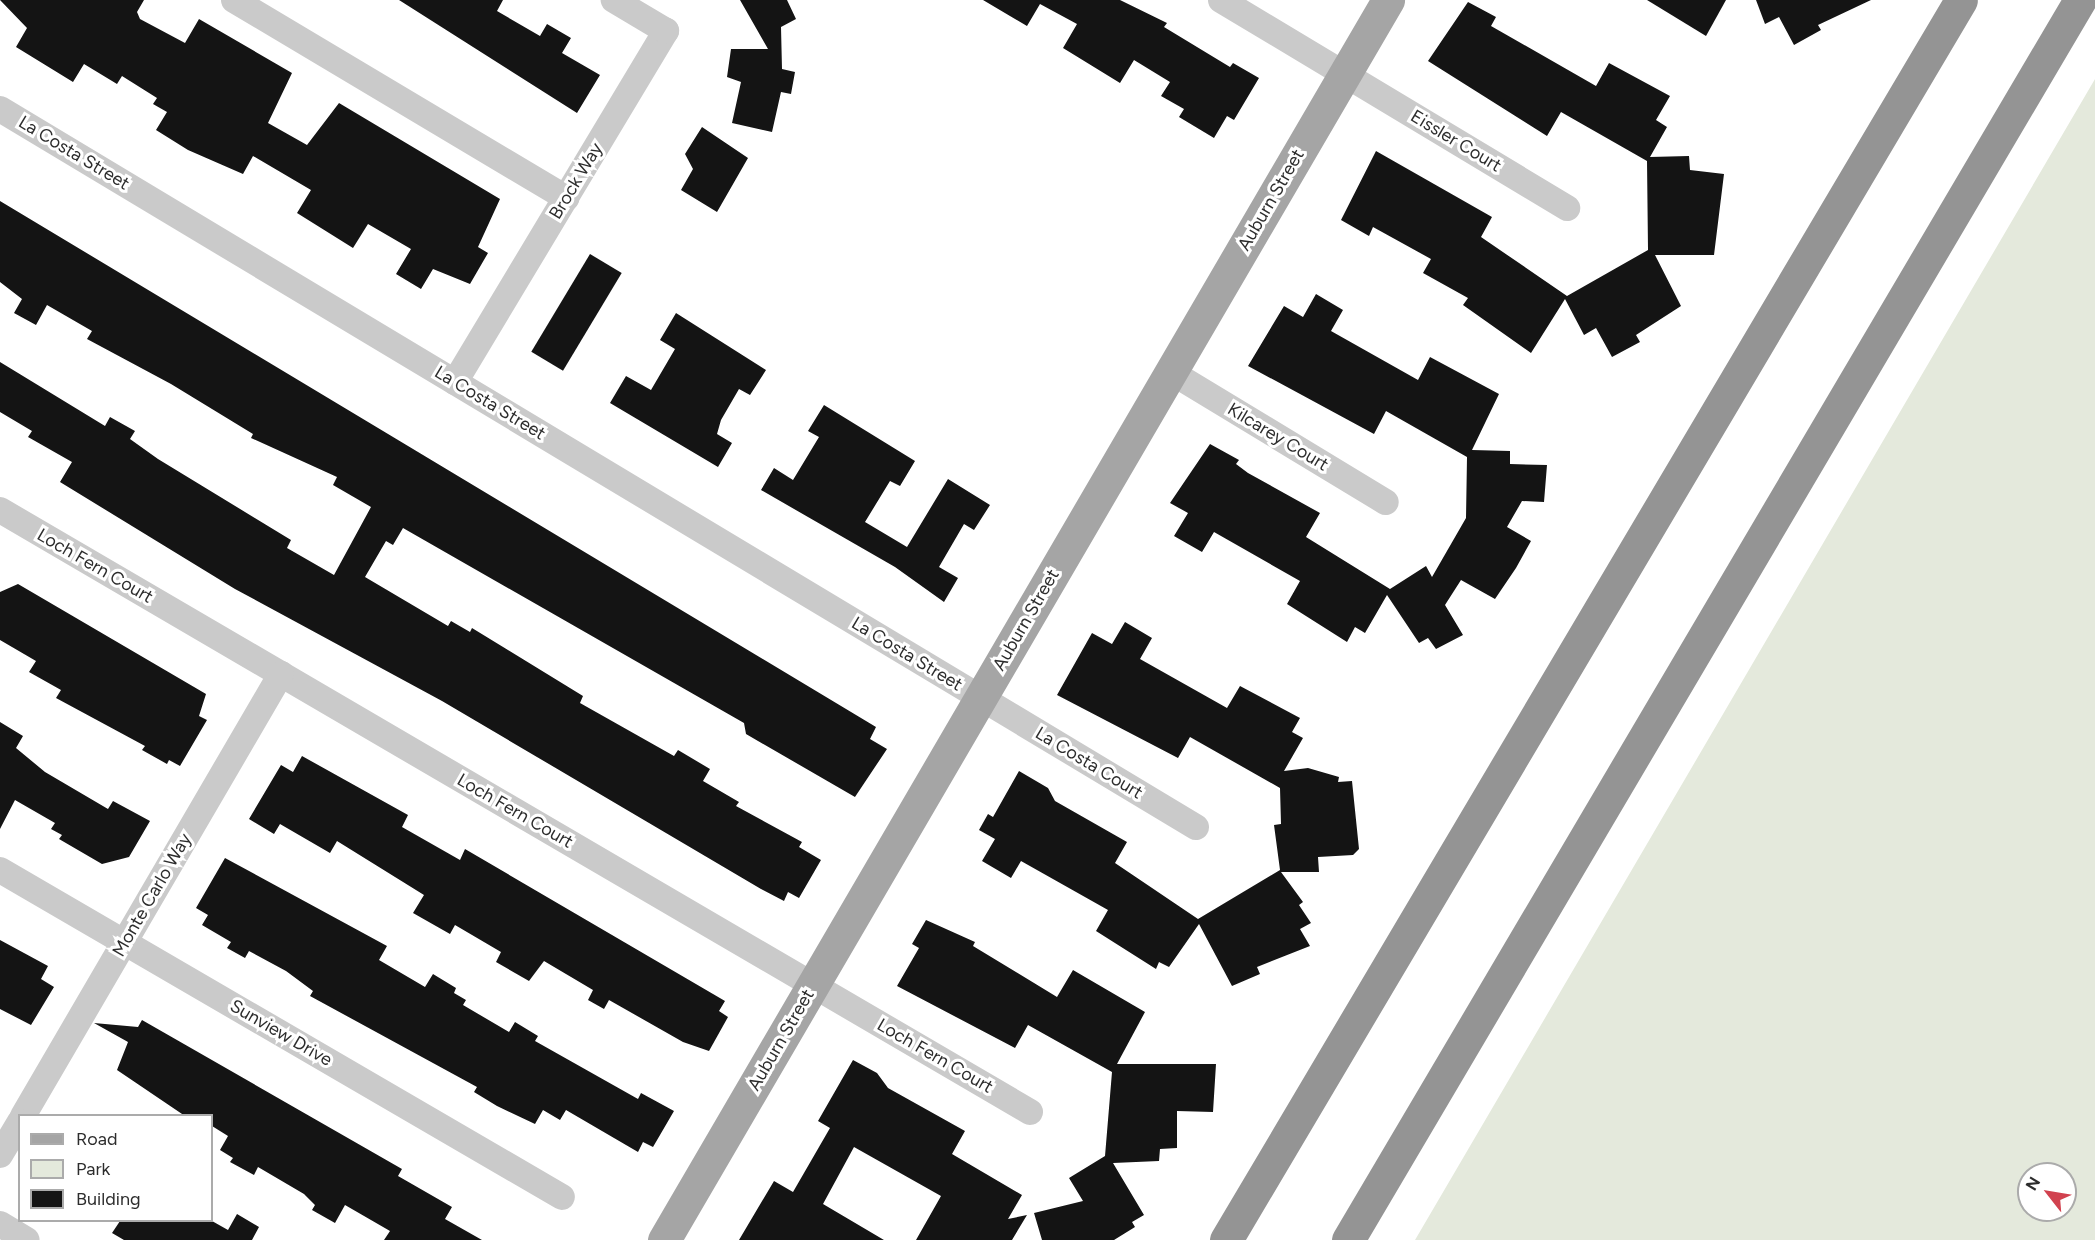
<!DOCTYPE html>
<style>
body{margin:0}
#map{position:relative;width:2095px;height:1240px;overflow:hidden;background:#fff;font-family:Figtree,sans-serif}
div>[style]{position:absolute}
.green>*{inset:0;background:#e4e9dc}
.building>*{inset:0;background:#141414;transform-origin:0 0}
.minor>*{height:26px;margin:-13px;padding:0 13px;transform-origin:13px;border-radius:13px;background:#cacaca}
.major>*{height:33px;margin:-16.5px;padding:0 16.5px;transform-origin:16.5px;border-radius:16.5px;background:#a5a5a5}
.highway>*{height:33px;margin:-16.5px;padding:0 16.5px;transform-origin:16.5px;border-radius:16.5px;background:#949494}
span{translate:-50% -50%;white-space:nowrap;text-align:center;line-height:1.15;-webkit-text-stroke:6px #fff;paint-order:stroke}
.street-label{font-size:18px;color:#2d2d2d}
.legend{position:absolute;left:18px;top:1114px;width:195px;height:108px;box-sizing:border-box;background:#fff;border:2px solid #ababab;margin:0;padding:8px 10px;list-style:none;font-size:18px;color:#2d2d2d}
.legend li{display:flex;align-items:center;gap:12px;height:30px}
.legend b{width:30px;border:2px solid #ababab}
.north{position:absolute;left:2017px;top:1162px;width:60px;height:60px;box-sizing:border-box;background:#fff;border:2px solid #ababab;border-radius:50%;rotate:301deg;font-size:16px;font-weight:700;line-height:24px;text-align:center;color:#2d2d2d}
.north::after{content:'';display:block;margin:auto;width:21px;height:27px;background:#d1424f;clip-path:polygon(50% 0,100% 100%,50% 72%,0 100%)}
</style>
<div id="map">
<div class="green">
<i style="clip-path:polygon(evenodd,2095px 79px,2095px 1240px,1415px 1240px,2095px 79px,2029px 1174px,2065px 1174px,2065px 1210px,2029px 1210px,2029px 1174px)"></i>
</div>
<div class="building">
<i style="clip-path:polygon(0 0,144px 0,137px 12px,140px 19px,185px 43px,199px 19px,292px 73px,268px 123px,307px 145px,339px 103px,500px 199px,478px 247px,488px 253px,470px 284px,433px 269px,421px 289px,396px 274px,411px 249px,368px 224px,353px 248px,297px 213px,311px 190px,253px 156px,243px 174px,188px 150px,156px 130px,167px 112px,153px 104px,157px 98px,122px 76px,117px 84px,84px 64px,73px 82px,16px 47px,27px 28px)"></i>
<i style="clip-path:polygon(399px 0,503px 0,497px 11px,540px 36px,547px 24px,571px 38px,562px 53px,600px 75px,577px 113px)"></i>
<i style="clip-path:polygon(740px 0,787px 0,796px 19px,781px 27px,782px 69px,795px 72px,791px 94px,781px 92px,772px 132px,732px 123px,741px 82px,727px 77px,731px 49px,768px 49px)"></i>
<i style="clip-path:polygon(983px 0,1120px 0,1167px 23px,1164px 27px,1230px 67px,1233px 63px,1259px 78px,1234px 120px,1227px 116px,1214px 138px,1179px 117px,1184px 109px,1161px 96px,1170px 82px,1134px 60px,1120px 83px,1063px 48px,1077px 24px,1040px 4px,1027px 26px)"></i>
<i style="clip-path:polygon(1647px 0,1726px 0,1706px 36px)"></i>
<i style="clip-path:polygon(1756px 0,1871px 0,1818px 25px,1821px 30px,1794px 45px,1779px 17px,1765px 24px)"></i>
<i style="clip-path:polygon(1468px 2px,1496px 17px,1491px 26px,1596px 86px,1609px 63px,1670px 96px,1656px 120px,1667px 127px,1650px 157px,1689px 156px,1690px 170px,1724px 174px,1714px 255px,1655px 255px,1681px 306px,1636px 335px,1640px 342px,1612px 357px,1596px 328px,1584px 335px,1565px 299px,1531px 353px,1463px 305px,1468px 298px,1423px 273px,1431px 259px,1373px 227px,1369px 236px,1341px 220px,1376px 151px,1492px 217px,1481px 237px,1567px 296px,1648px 250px,1647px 161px,1561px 112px,1547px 136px,1428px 61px)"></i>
<i style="clip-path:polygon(702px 127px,748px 158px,717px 212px,681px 190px,693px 169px,685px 154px)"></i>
<i style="clip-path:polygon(0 201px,876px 727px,870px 739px,887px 749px,855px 797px,746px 734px,744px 723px,403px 528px,393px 545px,386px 541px,365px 577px,448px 626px,451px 621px,470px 632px,472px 628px,583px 696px,580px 703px,674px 756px,678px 750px,710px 769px,703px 781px,739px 802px,736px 806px,802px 842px,799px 847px,821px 860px,799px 898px,788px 892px,784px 901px,761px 889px,442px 701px,235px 589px,60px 482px,72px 462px,28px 437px,32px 431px,0 412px,0 362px,105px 426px,110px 417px,135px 431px,130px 439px,158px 459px,291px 540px,287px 548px,334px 575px,371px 507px,333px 485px,337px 477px,251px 438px,253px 434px,171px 384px,87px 339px,92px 331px,47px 305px,36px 325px,14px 313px,22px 299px,0 282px)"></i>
<i style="left:590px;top:254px;width:37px;height:114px;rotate:31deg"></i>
<i style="clip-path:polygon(1316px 294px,1343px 310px,1331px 331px,1418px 380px,1430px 357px,1499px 394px,1472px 450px,1510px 451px,1510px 464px,1547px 465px,1544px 502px,1522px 501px,1507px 527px,1531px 541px,1516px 568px,1495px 599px,1461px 580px,1445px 605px,1463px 635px,1436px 649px,1428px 638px,1419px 643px,1387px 595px,1365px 633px,1355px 627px,1347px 642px,1287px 604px,1300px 581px,1214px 532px,1202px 552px,1174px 536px,1188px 513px,1170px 503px,1210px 444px,1239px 460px,1236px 464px,1248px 473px,1320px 513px,1306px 537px,1390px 589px,1426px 566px,1432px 577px,1466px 518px,1467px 457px,1386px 411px,1374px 434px,1248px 366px,1284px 306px,1303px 317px)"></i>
<i style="clip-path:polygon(676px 313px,766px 370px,750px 395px,739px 389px,721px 420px,717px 434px,732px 443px,718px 467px,610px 403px,626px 376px,651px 390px,675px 349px,660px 340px)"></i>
<i style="clip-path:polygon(824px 405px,915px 461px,900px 486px,890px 481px,865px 522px,907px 547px,948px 479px,990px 505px,974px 530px,964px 524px,939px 567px,958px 578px,944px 602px,895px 567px,761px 490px,774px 468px,793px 480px,819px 437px,808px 431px)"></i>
<i style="clip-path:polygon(18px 584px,206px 694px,199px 716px,207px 720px,180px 766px,169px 760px,167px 764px,142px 750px,145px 746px,56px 698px,61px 690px,29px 672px,36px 661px,0 640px,0 592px)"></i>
<i style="clip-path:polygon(1125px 622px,1152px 638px,1140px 659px,1227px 708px,1240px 686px,1300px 718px,1292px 732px,1303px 738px,1284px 771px,1308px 768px,1339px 777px,1338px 782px,1352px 781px,1359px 849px,1353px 855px,1318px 857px,1319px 872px,1281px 872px,1303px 902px,1299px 905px,1311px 923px,1300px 929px,1310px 946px,1257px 967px,1260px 974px,1232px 986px,1199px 924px,1169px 967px,1159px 962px,1156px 969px,1096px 931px,1108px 910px,1021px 861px,1011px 878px,982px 861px,995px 839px,979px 830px,988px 814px,993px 817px,1019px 771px,1048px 788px,1055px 801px,1127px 842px,1115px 863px,1198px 919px,1280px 870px,1274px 825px,1281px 824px,1280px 788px,1190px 737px,1178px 758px,1057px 695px,1092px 633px,1112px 644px)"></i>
<i style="clip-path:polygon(0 722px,23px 736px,16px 748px,45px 772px,108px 809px,113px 801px,150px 821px,129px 857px,102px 864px,59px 839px,62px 835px,51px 829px,55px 823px,15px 800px,0 829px)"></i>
<i style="clip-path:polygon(302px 756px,408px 815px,402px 827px,460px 860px,465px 849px,725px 1001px,719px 1011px,728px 1017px,709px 1051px,683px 1042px,609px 1000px,604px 1009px,588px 1000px,593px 990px,544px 961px,529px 981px,496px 962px,501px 952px,455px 925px,450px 934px,413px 913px,424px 895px,337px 841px,330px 853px,280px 824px,274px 834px,249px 819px,281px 765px,293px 772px)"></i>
<i style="clip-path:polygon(225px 858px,387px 946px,379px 960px,425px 987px,433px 974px,456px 988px,454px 993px,466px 1000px,463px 1005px,509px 1032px,515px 1022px,538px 1036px,535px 1041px,638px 1099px,641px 1093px,674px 1111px,653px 1147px,643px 1142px,638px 1152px,566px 1110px,560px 1120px,543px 1110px,535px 1124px,497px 1106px,474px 1092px,477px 1087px,310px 996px,313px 991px,286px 971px,249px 951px,245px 958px,227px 948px,231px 942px,202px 925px,208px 915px,196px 908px)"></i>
<i style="clip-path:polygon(926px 920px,975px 942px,973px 946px,1057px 997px,1073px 970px,1145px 1012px,1117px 1064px,1216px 1064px,1213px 1112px,1177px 1111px,1177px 1148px,1160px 1149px,1159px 1161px,1113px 1163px,1144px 1215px,1132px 1222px,1135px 1227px,1114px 1240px,1042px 1240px,1034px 1213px,1083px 1201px,1069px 1178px,1105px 1156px,1112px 1072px,1028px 1025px,1015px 1048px,897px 986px,919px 948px,912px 944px)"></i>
<i style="clip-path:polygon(0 940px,48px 966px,41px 979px,54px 987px,31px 1025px,0 1009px)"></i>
<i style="clip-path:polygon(142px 1020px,402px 1169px,398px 1176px,452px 1207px,445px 1219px,482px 1240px,384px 1240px,390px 1231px,345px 1205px,335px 1223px,312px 1210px,315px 1205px,304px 1194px,258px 1167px,254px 1175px,230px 1162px,233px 1158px,220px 1150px,228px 1136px,212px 1126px,212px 1116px,185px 1116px,117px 1070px,128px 1042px,94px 1023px,138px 1027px)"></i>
<i style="clip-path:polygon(853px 1060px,877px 1073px,888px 1088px,965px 1131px,952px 1154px,1022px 1195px,1008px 1219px,1027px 1215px,1012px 1240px,916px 1240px,941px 1196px,854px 1147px,823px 1204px,884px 1240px,739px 1240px,774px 1181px,793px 1192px,830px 1128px,818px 1121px)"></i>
<i style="clip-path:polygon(237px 1214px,259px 1227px,252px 1240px,124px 1240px,112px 1233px,120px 1221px,212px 1221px,228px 1230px)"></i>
</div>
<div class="minor">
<i style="left:234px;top:0;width:387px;rotate:30.8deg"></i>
<i style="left:1221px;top:0;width:404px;rotate:31deg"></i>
<i style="left:0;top:109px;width:1395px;rotate:30.98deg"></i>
<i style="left:1171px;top:372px;width:251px;rotate:31.2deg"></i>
<i style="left:455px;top:382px;width:410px;rotate:-59deg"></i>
<i style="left:666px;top:31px;width:61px;rotate:-149.2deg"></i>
<i style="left:0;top:510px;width:1193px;rotate:30.3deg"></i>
<i style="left:0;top:870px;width:650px;rotate:30.19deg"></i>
<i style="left:23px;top:1116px;width:512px;rotate:-59.73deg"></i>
<i style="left:0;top:1155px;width:39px;rotate:-59deg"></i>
<i style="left:0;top:1224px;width:31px;rotate:31deg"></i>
</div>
<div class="major">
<i style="left:664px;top:1240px;width:1436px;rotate:-59.72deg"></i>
</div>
<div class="highway">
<i style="left:1226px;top:1240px;width:1441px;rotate:-59.34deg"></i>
<i style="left:1348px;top:1240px;width:1440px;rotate:-59.45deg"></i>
</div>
<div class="street-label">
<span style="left:1456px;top:141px;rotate:31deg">Eissler Court</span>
<span style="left:74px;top:153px;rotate:31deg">La Costa Street</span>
<span style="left:576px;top:181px;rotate:-59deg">Brock Way</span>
<span style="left:1271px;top:200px;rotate:-60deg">Auburn Street</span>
<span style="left:490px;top:403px;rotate:31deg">La Costa Street</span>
<span style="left:1278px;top:437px;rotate:31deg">Kilcarey Court</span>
<span style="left:95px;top:566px;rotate:30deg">Loch Fern Court</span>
<span style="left:1026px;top:620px;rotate:-60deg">Auburn Street</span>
<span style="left:907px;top:654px;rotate:31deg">La Costa Street</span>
<span style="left:1089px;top:763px;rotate:31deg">La Costa Court</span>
<span style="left:515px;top:811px;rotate:30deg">Loch Fern Court</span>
<span style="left:152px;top:895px;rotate:-60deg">Monte Carlo Way</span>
<span style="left:281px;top:1033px;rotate:30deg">Sunview Drive</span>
<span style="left:781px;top:1040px;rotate:-60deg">Auburn Street</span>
<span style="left:935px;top:1056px;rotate:30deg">Loch Fern Court</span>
</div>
<ul class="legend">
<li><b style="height:8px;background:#a5a5a5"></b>Road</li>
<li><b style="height:16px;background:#e4e9dc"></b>Park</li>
<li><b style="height:16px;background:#141414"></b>Building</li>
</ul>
<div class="north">N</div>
</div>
